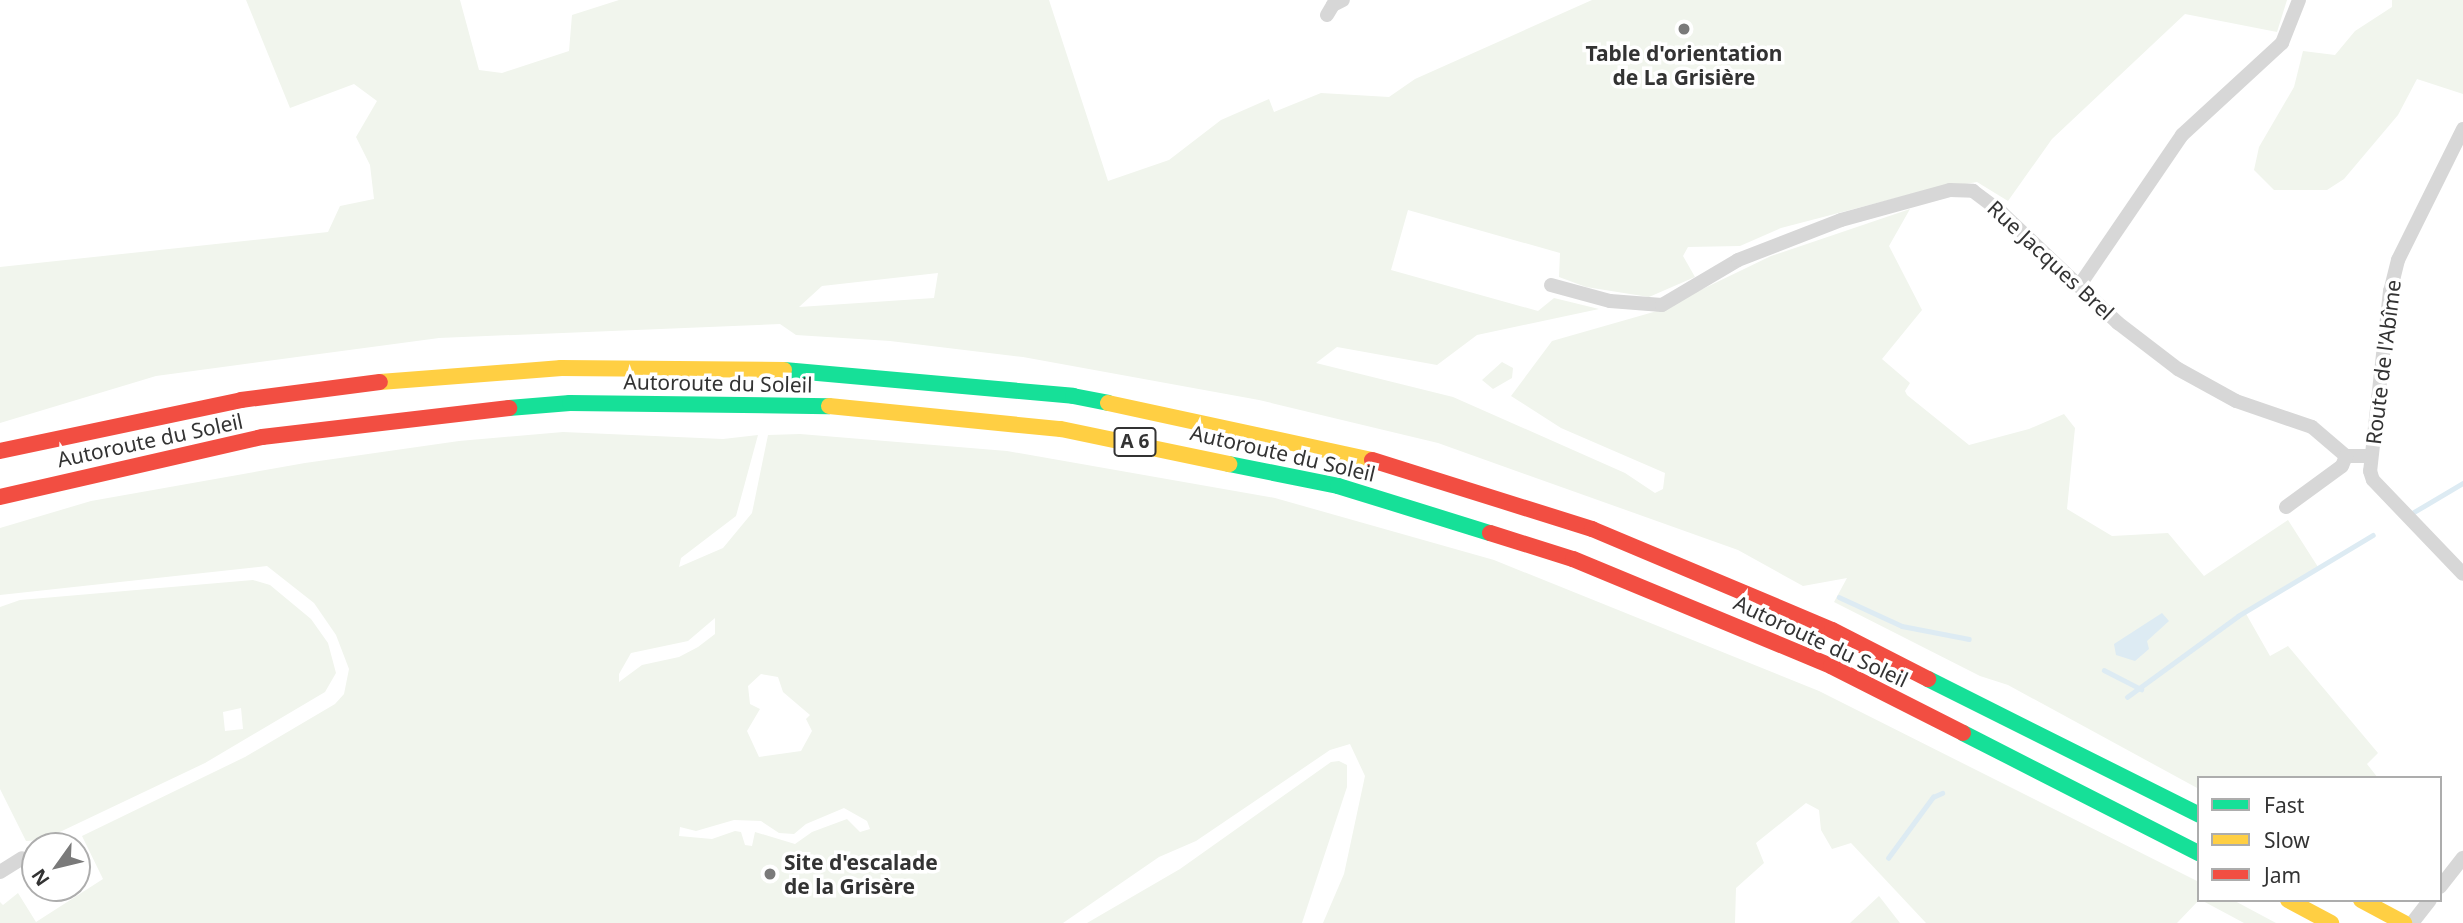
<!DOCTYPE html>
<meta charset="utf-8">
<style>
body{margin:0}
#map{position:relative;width:2463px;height:923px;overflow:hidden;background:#fff;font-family:"Noto Sans",sans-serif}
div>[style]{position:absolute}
.green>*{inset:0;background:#f1f5ed}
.water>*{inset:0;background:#ddebf3}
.stream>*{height:4.5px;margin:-2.25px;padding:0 2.25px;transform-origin:2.25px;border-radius:2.25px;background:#ddebf3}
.street>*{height:14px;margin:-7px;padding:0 7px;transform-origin:7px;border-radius:7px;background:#d7d7d7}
.fast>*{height:16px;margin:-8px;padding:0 8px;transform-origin:8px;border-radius:8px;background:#16e098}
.slow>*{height:16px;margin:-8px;padding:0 8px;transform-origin:8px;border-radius:8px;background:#ffcf43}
.jam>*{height:16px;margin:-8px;padding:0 8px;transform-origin:8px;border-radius:8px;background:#f24e42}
.dots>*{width:19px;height:19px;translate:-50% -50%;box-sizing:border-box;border:4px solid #fff;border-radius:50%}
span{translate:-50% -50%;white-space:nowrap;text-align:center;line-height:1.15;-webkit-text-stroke:7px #fff;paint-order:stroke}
.shield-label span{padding:2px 5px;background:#fff;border:2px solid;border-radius:5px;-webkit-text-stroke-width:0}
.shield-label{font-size:19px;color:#333;font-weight:700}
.poi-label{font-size:21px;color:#333;font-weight:700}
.left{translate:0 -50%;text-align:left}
.street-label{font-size:21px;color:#333}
.legend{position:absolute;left:2197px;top:776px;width:245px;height:126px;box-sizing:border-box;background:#fff;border:2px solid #adadad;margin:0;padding:9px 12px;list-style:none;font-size:21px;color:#333}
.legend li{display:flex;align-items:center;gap:14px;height:35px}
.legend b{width:35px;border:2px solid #adadad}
.north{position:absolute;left:21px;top:832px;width:70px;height:70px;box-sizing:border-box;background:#fff;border:2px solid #adadad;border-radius:50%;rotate:236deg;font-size:19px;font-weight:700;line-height:28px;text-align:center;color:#333}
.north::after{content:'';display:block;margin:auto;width:24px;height:32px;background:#7a7a7a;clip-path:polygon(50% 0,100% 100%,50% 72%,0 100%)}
</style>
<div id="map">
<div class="green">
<i style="clip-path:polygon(evenodd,246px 0,460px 0,479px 70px,502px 73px,569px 51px,572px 15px,619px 0,1049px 0,1108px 181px,1169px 160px,1221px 120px,1269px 99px,1274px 112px,1321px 93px,1389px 97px,1415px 79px,1592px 0,2287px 0,2277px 32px,2185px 14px,2052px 139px,2008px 201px,1977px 182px,1919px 192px,1781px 228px,1740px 246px,1688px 247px,1683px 256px,1695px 277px,1649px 297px,1586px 287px,1559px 277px,1560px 253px,1408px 210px,1391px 270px,1538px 311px,1554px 298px,1599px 309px,1477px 335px,1437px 365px,1337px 347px,1316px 363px,1453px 397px,1625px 473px,1655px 493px,1663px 489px,1665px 473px,1561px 428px,1511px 396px,1552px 341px,1657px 311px,1771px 256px,1910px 209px,1889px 246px,1922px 310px,1882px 359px,1910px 383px,1905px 391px,1907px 395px,1969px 445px,2029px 429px,2064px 414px,2075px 428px,2067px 509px,2112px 536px,2168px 533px,2204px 576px,2288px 520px,2318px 567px,2245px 612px,2270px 656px,2288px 646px,2378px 753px,2367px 764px,2378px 778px,2199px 778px,2199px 789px,2008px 685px,1980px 676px,1834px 602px,1847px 578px,1803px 586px,1738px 550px,1438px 443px,1259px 400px,1023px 357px,890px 341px,796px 335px,780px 324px,439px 338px,156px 376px,0 423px,0 267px,328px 232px,340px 206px,374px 199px,370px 165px,356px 137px,377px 101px,354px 84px,290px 108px,246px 0,938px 273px,934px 298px,799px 307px,822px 286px,938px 273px)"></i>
<i style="clip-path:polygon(2392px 0,2463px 0,2463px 94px,2417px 79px,2398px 115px,2344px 179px,2327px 190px,2274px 190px,2254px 170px,2259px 147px,2294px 87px,2303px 51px,2335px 55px,2355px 31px,2392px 7px)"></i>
<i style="clip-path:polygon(1502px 362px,1513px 368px,1512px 378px,1493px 389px,1482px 380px)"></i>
<i style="clip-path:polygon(evenodd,563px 432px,723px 439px,758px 435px,736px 516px,681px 558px,679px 567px,723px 548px,752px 513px,768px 435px,800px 434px,1007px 451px,1275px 498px,1494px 560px,1819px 691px,2199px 882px,2199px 900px,2177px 923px,1926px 923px,1851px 843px,1832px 849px,1821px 830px,1819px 810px,1806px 803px,1756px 843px,1764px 863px,1736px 888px,1735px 923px,1323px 923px,1344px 874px,1365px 776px,1350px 744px,1330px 750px,1196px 841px,1159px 857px,1063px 923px,0 923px,0 902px,3px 905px,18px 893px,36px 922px,103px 879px,82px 836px,245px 757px,335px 704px,344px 694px,349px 669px,336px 635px,314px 603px,267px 566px,0 595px,0 528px,91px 501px,305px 463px,459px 441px,563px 432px,715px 618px,715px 634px,698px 647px,679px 657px,642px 665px,619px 682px,619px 674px,631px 653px,688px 641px,715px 618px,563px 432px,761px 674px,778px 677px,783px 692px,810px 715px,806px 719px,812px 731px,801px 751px,759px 757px,747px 731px,760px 709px,750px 704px,748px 686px,761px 674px,563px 432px,844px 808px,867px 821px,870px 829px,860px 832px,847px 819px,812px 832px,795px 844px,755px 832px,752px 846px,745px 845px,741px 832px,735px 831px,712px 839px,679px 836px,680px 827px,696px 831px,734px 820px,761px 821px,779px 833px,794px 834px,806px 824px,844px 808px)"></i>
<i style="clip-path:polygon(evenodd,253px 580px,270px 585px,311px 619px,328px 643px,336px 673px,325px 692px,205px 763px,43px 840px,26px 841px,0 789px,0 607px,20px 600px,253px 580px,241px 708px,243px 729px,225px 731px,223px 712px,241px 708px)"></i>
<i style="clip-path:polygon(1339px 761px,1347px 765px,1347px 787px,1302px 923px,1087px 923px,1180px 869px,1331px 762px)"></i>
<i style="clip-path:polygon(1879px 896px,1900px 923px,1850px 923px)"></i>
<i style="clip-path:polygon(2201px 900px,2233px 900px,2276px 923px,2244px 923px)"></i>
</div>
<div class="water">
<i style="clip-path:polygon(2162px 613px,2169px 621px,2147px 641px,2149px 649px,2135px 661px,2116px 655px,2114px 644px)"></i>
</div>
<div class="stream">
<i style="left:2414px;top:512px;width:57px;rotate:-30.6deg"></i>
<i style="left:1839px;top:597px;width:69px;rotate:24.7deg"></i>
<i style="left:1902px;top:626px;width:68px;rotate:11deg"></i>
<i style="left:2104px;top:670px;width:42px;rotate:27.2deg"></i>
<i style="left:2127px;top:697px;width:137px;rotate:-36.1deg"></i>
<i style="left:2238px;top:616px;width:157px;rotate:-31deg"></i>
<i style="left:1888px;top:858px;width:76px;rotate:-53.6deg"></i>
<i style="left:1933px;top:797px;width:10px;rotate:-24deg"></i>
</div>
<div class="street">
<i style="left:1327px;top:15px;width:12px;rotate:-59deg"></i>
<i style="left:1333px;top:5px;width:11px;rotate:-27deg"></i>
<i style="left:2463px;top:129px;width:146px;rotate:116.4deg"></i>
<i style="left:2398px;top:260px;width:32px;rotate:104deg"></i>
<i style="left:2390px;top:291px;width:181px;rotate:96.3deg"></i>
<i style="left:2370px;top:471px;width:9px;rotate:72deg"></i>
<i style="left:2373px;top:480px;width:130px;rotate:46.2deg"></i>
<i style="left:1551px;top:285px;width:61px;rotate:15.2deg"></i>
<i style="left:1610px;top:301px;width:52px;rotate:4.4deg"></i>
<i style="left:1662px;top:305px;width:88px;rotate:-30.6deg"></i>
<i style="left:1738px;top:260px;width:110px;rotate:-21.2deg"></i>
<i style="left:1841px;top:220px;width:113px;rotate:-15.4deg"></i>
<i style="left:1950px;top:190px;width:23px;rotate:2deg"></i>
<i style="left:1973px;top:191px;width:36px;rotate:37deg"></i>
<i style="left:2002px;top:213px;width:160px;rotate:43.5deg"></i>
<i style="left:2118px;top:323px;width:76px;rotate:37.5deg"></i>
<i style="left:2178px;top:369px;width:66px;rotate:28.9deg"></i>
<i style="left:2236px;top:401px;width:80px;rotate:18.9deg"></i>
<i style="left:2312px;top:427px;width:45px;rotate:40.5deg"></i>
<i style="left:2346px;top:456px;width:25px"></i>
<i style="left:2079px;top:286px;width:183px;rotate:-55.7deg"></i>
<i style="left:2182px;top:135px;width:136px;rotate:-42.6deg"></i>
<i style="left:2282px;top:43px;width:46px;rotate:-68.4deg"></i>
<i style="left:2286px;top:507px;width:69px;rotate:-36.2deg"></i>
<i style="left:2342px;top:466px;width:11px;rotate:-68deg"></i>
<i style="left:0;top:872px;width:26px;rotate:-32deg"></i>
<i style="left:2440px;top:887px;width:37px;rotate:-52deg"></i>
<i style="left:2412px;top:923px;width:29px;rotate:-52deg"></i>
</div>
<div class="fast">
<i style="left:784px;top:370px;width:290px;rotate:5.1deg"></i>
<i style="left:1073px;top:396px;width:36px;rotate:11deg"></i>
<i style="left:509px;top:408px;width:61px;rotate:-4.7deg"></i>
<i style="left:570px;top:403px;width:259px;rotate:0.7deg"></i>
<i style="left:1229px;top:464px;width:111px;rotate:11.4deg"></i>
<i style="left:1338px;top:486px;width:159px;rotate:17.2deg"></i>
<i style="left:1928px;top:679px;width:303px;rotate:26.6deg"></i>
<i style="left:1963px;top:733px;width:265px;rotate:27deg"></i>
</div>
<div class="slow">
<i style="left:380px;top:382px;width:182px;rotate:-4.4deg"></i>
<i style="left:561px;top:368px;width:223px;rotate:0.5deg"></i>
<i style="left:1108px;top:403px;width:270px;rotate:12.2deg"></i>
<i style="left:829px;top:406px;width:233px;rotate:5.7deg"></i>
<i style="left:1061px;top:429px;width:172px;rotate:11.8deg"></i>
<i style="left:2288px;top:900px;width:49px;rotate:28.1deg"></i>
<i style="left:2361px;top:900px;width:49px;rotate:28.1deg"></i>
</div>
<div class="jam">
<i style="left:0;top:451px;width:246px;rotate:-11.9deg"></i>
<i style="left:241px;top:400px;width:140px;rotate:-7.4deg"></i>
<i style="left:1372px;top:460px;width:231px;rotate:17.4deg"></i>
<i style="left:1592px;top:529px;width:260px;rotate:22.8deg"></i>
<i style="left:1832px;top:630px;width:108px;rotate:27deg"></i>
<i style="left:0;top:497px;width:269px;rotate:-12.9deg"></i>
<i style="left:262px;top:437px;width:249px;rotate:-6.7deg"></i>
<i style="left:1490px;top:533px;width:87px;rotate:17.4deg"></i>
<i style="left:1573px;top:559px;width:279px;rotate:22.5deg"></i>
<i style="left:1831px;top:666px;width:148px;rotate:26.9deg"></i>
</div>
<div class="dots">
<i style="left:1684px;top:29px;background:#7a7a7a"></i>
<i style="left:770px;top:874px;background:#7a7a7a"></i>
</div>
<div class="shield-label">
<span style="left:1135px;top:442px">A 6</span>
</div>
<div class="poi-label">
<span style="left:1684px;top:65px">Table d'orientation<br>de La Grisière</span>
<span class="left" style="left:784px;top:874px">Site d'escalade<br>de la Grisère</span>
</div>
<div class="street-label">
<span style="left:2051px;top:260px;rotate:43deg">Rue Jacques Brel</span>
<span style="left:2383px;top:362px;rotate:-83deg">Route de l'Abîme</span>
<span style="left:718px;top:383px;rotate:1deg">Autoroute du Soleil</span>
<span style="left:150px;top:440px;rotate:-12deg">Autoroute du Soleil</span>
<span style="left:1283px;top:453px;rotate:13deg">Autoroute du Soleil</span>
<span style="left:1821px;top:641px;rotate:25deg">Autoroute du Soleil</span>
</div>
<ul class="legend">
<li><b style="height:9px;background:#16e098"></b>Fast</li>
<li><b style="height:9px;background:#ffcf43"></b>Slow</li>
<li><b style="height:9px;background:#f24e42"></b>Jam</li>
</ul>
<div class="north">N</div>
</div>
